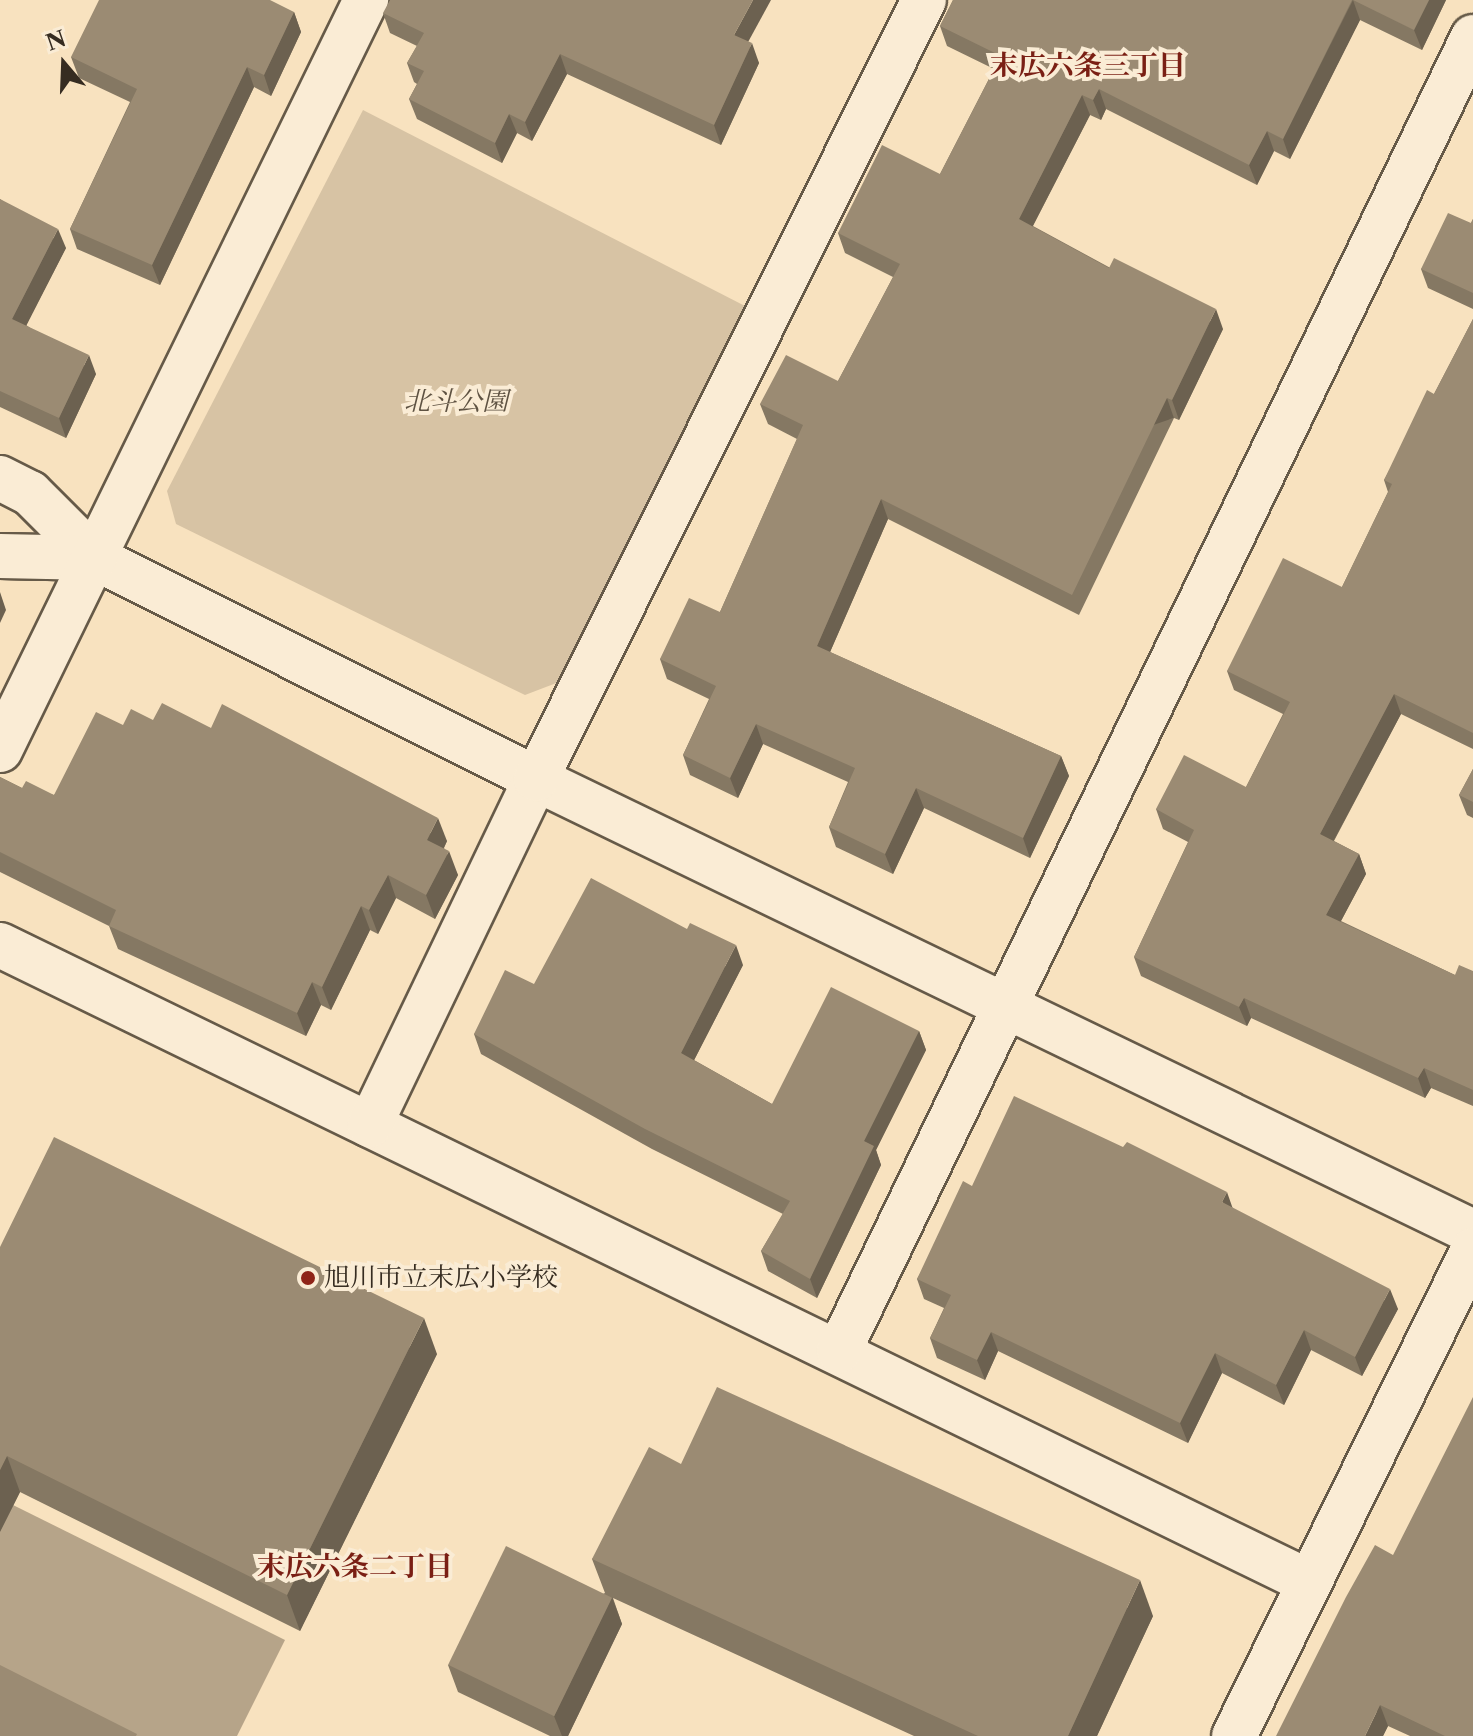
<!DOCTYPE html>
<meta charset="utf-8">
<style>
body{margin:0}
#map{position:relative;width:1473px;height:1736px;overflow:hidden;background:#f8e2bf;font-family:"Libre Caslon Text","Noto Serif JP",serif}
div>[style]{position:absolute}
.green>*{inset:0;background:#d7c3a4}
.water>*{inset:0;background:#b6a489}
.roads{filter:drop-shadow(2px 0 #665a48) drop-shadow(-2px 0 #665a48) drop-shadow(0 2px #665a48) drop-shadow(0 -2px #665a48)}
.street>*{height:44px;margin:-22px;padding:0 22px;transform-origin:22px;border-radius:22px;background:#faecd5}
.wall>*{inset:0;background:#857863}
.shaded-wall>*{inset:0;background:#6c6150;transform-origin:0 0}
.building>*{inset:0;background:#9b8b73;transform-origin:0 0}
.dots>*{width:22px;height:22px;translate:-50% -50%;box-sizing:border-box;border:4px solid #faecd5;border-radius:50%}
span{translate:-50% -50%;white-space:nowrap;text-align:center;line-height:1.15;-webkit-text-stroke:8px #faecd5;paint-order:stroke}
.park-label{font-size:26px;color:#5e5242;font-style:italic}
.poi-label{font-size:26px;color:#362c21}
.left{translate:0 -50%;text-align:left}
.neighbourhood-label{font-size:28px;color:#7a1f14;font-weight:700}
.north{position:absolute;left:24px;top:24px;width:80px;height:80px;-webkit-text-stroke:6px #faecd5;paint-order:stroke;rotate:341deg;font-size:22px;font-weight:700;line-height:32px;text-align:center;color:#362c21}
.north::after{content:'';display:block;margin:auto;width:28px;height:36px;background:#362c21;clip-path:polygon(50% 0,100% 100%,50% 72%,0 100%)}
</style>
<div id="map">
<div class="green">
<i style="clip-path:polygon(363px 110px,745px 306px,559px 682px,525px 695px,176px 524px,167px 491px)"></i>
</div>
<div class="water">
<i style="clip-path:polygon(13px 1505px,285px 1640px,237px 1736px,83px 1736px,0 1695px,0 1532px)"></i>
</div>
<div class="roads">
<div class="street">
<i style="left:0;top:478px;width:34px;rotate:27deg"></i>
<i style="left:30px;top:493px;width:92px;rotate:45deg"></i>
<i style="left:95px;top:558px;width:493px;rotate:26.6deg"></i>
<i style="left:536px;top:779px;width:1041px;rotate:25.8deg"></i>
<i style="left:0;top:556px;width:95px;rotate:1.2deg"></i>
<i style="left:0;top:750px;width:835px;rotate:-63.99deg"></i>
<i style="left:0;top:945px;width:1456px;rotate:25.95deg"></i>
<i style="left:370px;top:1125px;width:384px;rotate:-64.4deg"></i>
<i style="left:536px;top:779px;width:870px;rotate:-63.52deg"></i>
<i style="left:839px;top:1351px;width:1459px;rotate:-64.24deg"></i>
<i style="left:1234px;top:1736px;width:542px;rotate:-63.81deg"></i>
</div>
</div>
<div class="wall">
<i style="clip-path:polygon(953px 0,1446px 0,1422px 50px,1360px 20px,1290px 159px,1274px 151px,1257px 185px,1106px 109px,1101px 120px,1090px 115px,1033px 226px,1223px 329px,1179px 420px,1174px 418px,1079px 615px,888px 519px,830px 652px,1061px 756px,1069px 776px,1030px 858px,924px 808px,893px 874px,836px 847px,829px 827px,848px 782px,763px 744px,738px 798px,690px 775px,683px 755px,709px 699px,667px 679px,660px 659px,720px 612px,797px 439px,768px 424px,760px 404px,838px 381px,893px 277px,845px 253px,838px 233px,940px 174px,994px 69px,947px 46px,940px 26px)"></i>
<i style="clip-path:polygon(294px 12px,301px 32px,271px 96px,254px 87px,160px 285px,77px 249px,70px 229px,130px 102px,79px 78px,71px 57px)"></i>
<i style="clip-path:polygon(383px 13px,748px 42px,759px 63px,721px 145px,567px 74px,532px 141px,517px 133px,502px 163px,417px 119px,409px 99px,417px 84px,414px 82px,407px 63px,417px 46px,390px 33px)"></i>
<i style="clip-path:polygon(0 199px,66px 248px,26px 325px,96px 374px,66px 438px,0 407px)"></i>
<i style="clip-path:polygon(1473px 219px,1473px 309px,1428px 288px,1421px 269px,1471px 223px)"></i>
<i style="clip-path:polygon(1473px 319px,1473px 749px,1401px 714px,1334px 841px,1359px 854px,1366px 874px,1341px 921px,1455px 975px,1473px 971px,1473px 1106px,1431px 1088px,1425px 1098px,1251px 1018px,1247px 1026px,1141px 976px,1134px 957px,1188px 842px,1163px 829px,1156px 809px,1246px 787px,1283px 714px,1234px 690px,1227px 671px,1342px 587px,1388px 492px,1384px 480px,1434px 394px)"></i>
<i style="clip-path:polygon(153px 720px,211px 728px,447px 841px,444px 848px,458px 875px,435px 919px,396px 898px,378px 934px,370px 930px,331px 1010px,321px 1005px,306px 1036px,118px 949px,109px 926px,0 872px,0 777px,22px 788px,54px 795px,123px 725px)"></i>
<i style="clip-path:polygon(1473px 769px,1473px 818px,1467px 815px,1459px 795px)"></i>
<i style="clip-path:polygon(743px 965px,694px 1060px,772px 1104px,919px 1031px,926px 1050px,876px 1150px,881px 1165px,817px 1298px,768px 1271px,761px 1251px,783px 1214px,652px 1149px,481px 1054px,474px 1034px,534px 984px)"></i>
<i style="clip-path:polygon(972px 1186px,1232px 1208px,1398px 1309px,1362px 1376px,1311px 1350px,1284px 1405px,1222px 1373px,1188px 1443px,998px 1351px,985px 1380px,937px 1358px,930px 1338px,944px 1308px,924px 1299px,917px 1279px)"></i>
<i style="clip-path:polygon(0 1247px,437px 1354px,300px 1631px,20px 1492px,0 1532px)"></i>
<i style="clip-path:polygon(681px 1464px,1153px 1616px,1097px 1736px,914px 1736px,613px 1598px,622px 1624px,568px 1736px,550px 1736px,458px 1692px,448px 1665px,605px 1593px,592px 1559px)"></i>
<i style="clip-path:polygon(1346px 1597px,1473px 1736px,1410px 1736px,1388px 1726px,1383px 1736px)"></i>
</div>
<div class="shaded-wall">
<i style="clip-path:polygon(753px 0,771px 0,741px 55px,734px 35px)"></i>
<i style="clip-path:polygon(1353px 0,1360px 20px,1290px 159px,1283px 139px)"></i>
<i style="clip-path:polygon(1429px 0,1446px 0,1422px 50px,1414px 30px)"></i>
<i style="clip-path:polygon(294px 12px,301px 32px,271px 96px,264px 75px)"></i>
<i style="clip-path:polygon(752px 43px,759px 63px,721px 145px,714px 125px)"></i>
<i style="clip-path:polygon(560px 54px,567px 74px,532px 141px,525px 122px)"></i>
<i style="clip-path:polygon(247px 67px,254px 87px,160px 285px,152px 265px)"></i>
<i style="clip-path:polygon(1099px 89px,1106px 109px,1101px 120px,1093px 100px)"></i>
<i style="clip-path:polygon(1082px 95px,1090px 115px,1026px 239px,1019px 219px)"></i>
<i style="clip-path:polygon(509px 114px,517px 133px,502px 163px,495px 143px)"></i>
<i style="clip-path:polygon(1267px 131px,1274px 151px,1257px 185px,1249px 165px)"></i>
<i style="clip-path:polygon(58px 229px,66px 248px,20px 338px,12px 319px)"></i>
<i style="clip-path:polygon(1216px 309px,1223px 329px,1179px 420px,1172px 400px)"></i>
<i style="clip-path:polygon(89px 355px,96px 374px,66px 438px,59px 418px)"></i>
<i style="left:1167px;top:398px;width:21px;height:219px;rotate:71deg"></i>
<i style="clip-path:polygon(881px 499px,888px 519px,824px 666px,817px 646px)"></i>
<i style="clip-path:polygon(0 592px,6px 610px,0 623px)"></i>
<i style="clip-path:polygon(1394px 694px,1401px 714px,1327px 853px,1320px 834px)"></i>
<i style="clip-path:polygon(756px 724px,763px 744px,738px 798px,730px 778px)"></i>
<i style="clip-path:polygon(1061px 756px,1069px 776px,1030px 858px,1023px 838px)"></i>
<i style="clip-path:polygon(916px 788px,924px 808px,893px 874px,885px 854px)"></i>
<i style="clip-path:polygon(438px 818px,447px 841px,436px 864px,427px 840px)"></i>
<i style="clip-path:polygon(449px 851px,458px 875px,435px 919px,426px 895px)"></i>
<i style="clip-path:polygon(1359px 854px,1366px 874px,1334px 934px,1326px 915px)"></i>
<i style="clip-path:polygon(388px 875px,396px 898px,378px 934px,369px 910px)"></i>
<i style="clip-path:polygon(361px 906px,370px 930px,331px 1010px,322px 987px)"></i>
<i style="clip-path:polygon(736px 945px,743px 965px,688px 1072px,681px 1053px)"></i>
<i style="clip-path:polygon(312px 982px,321px 1005px,306px 1036px,297px 1013px)"></i>
<i style="clip-path:polygon(1244px 998px,1251px 1018px,1247px 1026px,1239px 1007px)"></i>
<i style="clip-path:polygon(919px 1031px,926px 1050px,876px 1150px,881px 1165px,817px 1298px,810px 1279px,864px 1141px)"></i>
<i style="clip-path:polygon(1424px 1068px,1431px 1088px,1425px 1098px,1418px 1078px)"></i>
<i style="clip-path:polygon(1227px 1192px,1234px 1212px,1222px 1202px)"></i>
<i style="clip-path:polygon(1390px 1289px,1398px 1309px,1362px 1376px,1355px 1357px)"></i>
<i style="clip-path:polygon(424px 1318px,437px 1354px,300px 1631px,287px 1595px)"></i>
<i style="clip-path:polygon(1304px 1330px,1311px 1350px,1284px 1405px,1276px 1385px)"></i>
<i style="clip-path:polygon(991px 1332px,998px 1351px,985px 1380px,977px 1360px)"></i>
<i style="clip-path:polygon(1215px 1353px,1222px 1373px,1188px 1443px,1180px 1423px)"></i>
<i style="clip-path:polygon(7px 1456px,20px 1492px,0 1532px,0 1470px)"></i>
<i style="clip-path:polygon(1140px 1580px,1153px 1616px,1097px 1736px,1068px 1736px)"></i>
<i style="clip-path:polygon(612px 1597px,622px 1624px,568px 1736px,562px 1736px,554px 1716px)"></i>
<i style="clip-path:polygon(1380px 1705px,1388px 1726px,1383px 1736px,1365px 1736px)"></i>
</div>
<div class="building">
<i style="clip-path:polygon(99px 0,270px 0,294px 12px,264px 75px,247px 67px,152px 265px,70px 229px,137px 89px,71px 57px)"></i>
<i style="clip-path:polygon(390px 0,753px 0,734px 35px,752px 43px,714px 125px,560px 54px,525px 122px,509px 114px,495px 143px,409px 99px,424px 71px,407px 63px,424px 33px,383px 13px)"></i>
<i style="clip-path:polygon(953px 0,1352px 0,1283px 139px,1267px 131px,1249px 165px,1099px 89px,1093px 100px,1082px 95px,1019px 219px,1109px 268px,1114px 258px,1216px 309px,1172px 400px,1167px 398px,1072px 595px,881px 499px,817px 646px,1061px 756px,1023px 838px,916px 788px,885px 854px,829px 827px,855px 768px,756px 724px,730px 778px,683px 755px,716px 686px,660px 659px,689px 598px,720px 612px,803px 425px,760px 404px,786px 355px,838px 381px,900px 264px,838px 233px,882px 145px,940px 174px,1001px 56px,940px 26px)"></i>
<i style="clip-path:polygon(1353px 0,1429px 0,1414px 30px)"></i>
<i style="clip-path:polygon(0 199px,58px 229px,12px 319px,89px 355px,59px 418px,0 391px)"></i>
<i style="clip-path:polygon(1448px 213px,1471px 223px,1473px 219px,1473px 293px,1421px 269px)"></i>
<i style="clip-path:polygon(1473px 319px,1473px 733px,1394px 694px,1320px 834px,1359px 854px,1326px 915px,1455px 975px,1459px 965px,1473px 971px,1473px 1090px,1424px 1068px,1418px 1078px,1244px 998px,1239px 1007px,1134px 957px,1194px 830px,1156px 809px,1184px 755px,1246px 787px,1290px 702px,1227px 671px,1283px 558px,1342px 587px,1392px 484px,1384px 480px,1427px 390px,1434px 394px)"></i>
<i style="clip-path:polygon(162px 703px,211px 728px,222px 704px,438px 818px,427px 840px,449px 851px,426px 895px,388px 875px,369px 910px,361px 906px,322px 987px,312px 982px,297px 1013px,109px 926px,116px 910px,0 852px,0 777px,22px 788px,26px 781px,54px 795px,96px 712px,123px 725px,131px 709px,153px 720px)"></i>
<i style="clip-path:polygon(1473px 769px,1473px 802px,1459px 795px)"></i>
<i style="clip-path:polygon(591px 878px,687px 929px,690px 923px,736px 945px,681px 1053px,772px 1104px,831px 987px,919px 1031px,864px 1141px,874px 1146px,810px 1279px,761px 1251px,790px 1201px,645px 1129px,474px 1034px,505px 970px,534px 984px)"></i>
<i style="clip-path:polygon(1014px 1096px,1123px 1147px,1127px 1142px,1227px 1192px,1222px 1202px,1390px 1289px,1355px 1357px,1304px 1330px,1276px 1385px,1215px 1353px,1180px 1423px,991px 1332px,977px 1360px,930px 1338px,951px 1295px,917px 1279px,963px 1181px,972px 1186px)"></i>
<i style="clip-path:polygon(54px 1137px,424px 1318px,287px 1595px,7px 1456px,0 1470px,0 1247px)"></i>
<i style="clip-path:polygon(717px 1387px,1140px 1580px,1068px 1736px,978px 1736px,592px 1559px,649px 1447px,681px 1464px)"></i>
<i style="clip-path:polygon(1473px 1397px,1473px 1736px,1445px 1736px,1380px 1705px,1365px 1736px,1276px 1736px,1346px 1597px,1375px 1545px,1393px 1555px)"></i>
<i style="left:506px;top:1546px;width:118px;height:132px;rotate:26deg"></i>
<i style="clip-path:polygon(0 1665px,137px 1734px,136px 1736px,0 1736px)"></i>
</div>
<div class="dots">
<i style="left:308px;top:1278px;background:#8f2418"></i>
</div>
<div class="park-label">
<span style="left:456px;top:402px">北斗公園</span>
</div>
<div class="poi-label">
<span class="left" style="left:324px;top:1278px">旭川市立末広小学校</span>
</div>
<div class="neighbourhood-label">
<span style="left:1088px;top:65px">末広六条三丁目</span>
<span style="left:355px;top:1566px">末広六条二丁目</span>
</div>
<div class="north">N</div>
</div>
